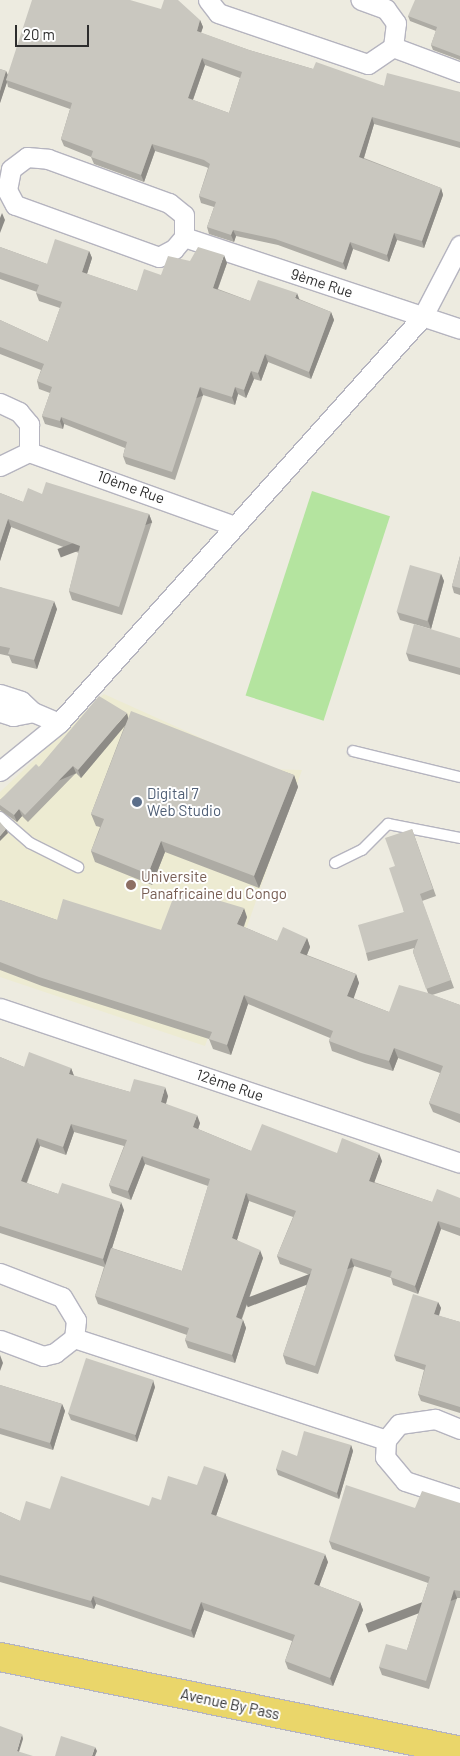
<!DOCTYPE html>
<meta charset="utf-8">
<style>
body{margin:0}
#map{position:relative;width:460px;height:1756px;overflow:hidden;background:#edebe0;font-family:Barlow,sans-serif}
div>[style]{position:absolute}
.education>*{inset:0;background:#edebd2}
.pitch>*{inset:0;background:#b4e49f;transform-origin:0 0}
.roads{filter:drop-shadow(1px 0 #b5b4bf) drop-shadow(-1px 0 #b5b4bf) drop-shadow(0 1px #b5b4bf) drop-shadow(0 -1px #b5b4bf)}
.service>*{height:10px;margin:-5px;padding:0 5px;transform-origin:5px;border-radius:5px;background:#fff}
.minor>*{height:19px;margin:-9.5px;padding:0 9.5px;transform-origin:9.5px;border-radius:9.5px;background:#fff}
.trunk>*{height:28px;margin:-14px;padding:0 14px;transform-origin:14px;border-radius:14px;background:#ead66a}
.wall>*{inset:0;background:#adaba4}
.shaded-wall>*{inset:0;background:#8d8b86;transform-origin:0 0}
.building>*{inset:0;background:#c9c7bf;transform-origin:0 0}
.dots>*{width:14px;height:14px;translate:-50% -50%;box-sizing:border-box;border:2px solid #fff;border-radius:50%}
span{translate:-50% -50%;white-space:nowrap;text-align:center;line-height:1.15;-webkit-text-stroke:4px #fff;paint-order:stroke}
.street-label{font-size:15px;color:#2d2d2d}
.service-label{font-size:15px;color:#4e5e75}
.left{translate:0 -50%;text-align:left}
.education-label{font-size:15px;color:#785e54}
.scale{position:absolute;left:15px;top:25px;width:74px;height:22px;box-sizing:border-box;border:2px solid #2d2d2d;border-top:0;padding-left:6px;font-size:15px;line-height:18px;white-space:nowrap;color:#2d2d2d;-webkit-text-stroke:4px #fff;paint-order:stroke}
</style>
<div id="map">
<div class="education">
<i style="clip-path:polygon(104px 694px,270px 769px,302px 770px,205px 1046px,0 977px,0 792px)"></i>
</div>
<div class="pitch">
<i style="left:312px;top:491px;width:82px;height:215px;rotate:18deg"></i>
</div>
<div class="roads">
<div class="service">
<i style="left:353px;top:751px;width:110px;rotate:13.7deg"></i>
<i style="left:0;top:817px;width:40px;rotate:41deg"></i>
<i style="left:30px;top:843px;width:54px;rotate:26.6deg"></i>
<i style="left:335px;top:863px;width:30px;rotate:-26deg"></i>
<i style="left:362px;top:850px;width:37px;rotate:-45deg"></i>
<i style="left:388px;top:824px;width:73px;rotate:11deg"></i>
</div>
<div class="minor">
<i style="left:208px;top:0;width:16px;rotate:52deg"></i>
<i style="left:218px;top:13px;width:158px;rotate:18.8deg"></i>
<i style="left:368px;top:64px;width:30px;rotate:-34deg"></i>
<i style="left:393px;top:47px;width:24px;rotate:-83deg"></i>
<i style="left:396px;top:23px;width:17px;rotate:-126deg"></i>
<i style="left:386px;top:9px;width:27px;rotate:-160deg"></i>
<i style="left:393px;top:47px;width:72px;rotate:20.5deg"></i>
<i style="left:27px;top:157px;width:21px;rotate:5deg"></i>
<i style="left:48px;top:159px;width:129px;rotate:20deg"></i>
<i style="left:169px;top:203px;width:19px;rotate:39deg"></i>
<i style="left:184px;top:215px;width:22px;rotate:90deg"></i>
<i style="left:184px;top:237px;width:16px;rotate:130deg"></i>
<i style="left:174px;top:249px;width:17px;rotate:152deg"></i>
<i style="left:159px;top:257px;width:153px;rotate:-160.1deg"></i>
<i style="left:15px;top:205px;width:17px;rotate:-118deg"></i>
<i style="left:7px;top:190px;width:21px;rotate:-79deg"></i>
<i style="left:11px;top:169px;width:20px;rotate:-37deg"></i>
<i style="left:184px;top:237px;width:291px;rotate:18.4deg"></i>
<i style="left:0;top:403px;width:21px;rotate:25deg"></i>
<i style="left:19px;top:412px;width:16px;rotate:50deg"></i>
<i style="left:29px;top:424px;width:28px;rotate:90deg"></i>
<i style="left:29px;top:452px;width:216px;rotate:19.8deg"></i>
<i style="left:0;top:466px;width:32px;rotate:-26deg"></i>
<i style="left:0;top:694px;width:22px;rotate:18deg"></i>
<i style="left:21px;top:701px;width:16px;rotate:43deg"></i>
<i style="left:0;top:712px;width:14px;rotate:17deg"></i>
<i style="left:13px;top:716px;width:20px;rotate:-11deg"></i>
<i style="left:33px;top:712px;width:28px;rotate:23deg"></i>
<i style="left:0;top:771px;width:76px;rotate:-39.1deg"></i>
<i style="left:59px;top:723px;width:546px;rotate:-48.19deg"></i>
<i style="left:423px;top:316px;width:80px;rotate:-62.5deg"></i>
<i style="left:0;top:1008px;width:485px;rotate:18.6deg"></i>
<i style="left:0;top:1273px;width:66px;rotate:21.2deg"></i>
<i style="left:62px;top:1297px;width:27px;rotate:59deg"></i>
<i style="left:76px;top:1320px;width:18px;rotate:96deg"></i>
<i style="left:74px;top:1338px;width:24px;rotate:142deg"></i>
<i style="left:55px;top:1353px;width:12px;rotate:166deg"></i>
<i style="left:43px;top:1356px;width:46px;rotate:-159.6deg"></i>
<i style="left:74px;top:1338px;width:328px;rotate:18.1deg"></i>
<i style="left:460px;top:1429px;width:27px;rotate:-158deg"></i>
<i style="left:435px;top:1419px;width:36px;rotate:172deg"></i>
<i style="left:399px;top:1424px;width:21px;rotate:129deg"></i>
<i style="left:386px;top:1440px;width:17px;rotate:93deg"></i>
<i style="left:385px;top:1457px;width:31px;rotate:50deg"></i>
<i style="left:405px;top:1481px;width:58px;rotate:18.1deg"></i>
</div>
<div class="trunk">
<i style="left:0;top:1657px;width:470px;rotate:11.5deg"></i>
</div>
</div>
<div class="wall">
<i style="clip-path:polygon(460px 0,460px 60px,433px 50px,431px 45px,436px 31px,410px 21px,408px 16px)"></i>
<i style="clip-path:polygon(evenodd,200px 20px,203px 27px,201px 33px,249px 50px,313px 69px,384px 86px,460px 92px,460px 148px,374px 124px,364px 158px,441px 188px,443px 195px,424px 248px,397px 240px,389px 262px,353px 249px,346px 270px,278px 245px,236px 236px,234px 242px,209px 234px,207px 227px,214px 207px,201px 203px,199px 196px,208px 168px,206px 167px,155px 151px,144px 182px,94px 164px,91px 157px,64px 146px,61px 139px,70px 109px,8px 87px,7px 82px,0 103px,0 69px,6px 71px,8px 75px,200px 20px,205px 65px,240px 78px,229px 113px,193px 100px,205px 65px)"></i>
<i style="clip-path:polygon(0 247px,47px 264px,89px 251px,92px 258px,87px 274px,137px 291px,161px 275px,190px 261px,227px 263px,218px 289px,250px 301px,299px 299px,331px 312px,334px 320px,311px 379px,268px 362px,261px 381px,254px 379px,246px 398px,238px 394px,235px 405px,203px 395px,175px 480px,126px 464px,123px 456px,125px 448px,64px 424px,63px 429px,45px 424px,42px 416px,50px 393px,39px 389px,37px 381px,41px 370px,0 354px,0 320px,48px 342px,60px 308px,39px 301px,36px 293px,37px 292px,0 279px)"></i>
<i style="clip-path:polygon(0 493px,23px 502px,42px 494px,149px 514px,152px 522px,122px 615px,72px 600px,69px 591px,79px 553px,11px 527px,0 561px)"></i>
<i style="clip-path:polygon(460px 556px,460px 595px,454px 593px,452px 586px)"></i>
<i style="clip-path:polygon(441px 574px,444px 581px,431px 629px,400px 620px,397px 612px)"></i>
<i style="clip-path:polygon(0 587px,57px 609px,37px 669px,12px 663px,9px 656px,0 654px)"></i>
<i style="clip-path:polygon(460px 638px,460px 675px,409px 661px,406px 653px)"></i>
<i style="clip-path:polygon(128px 718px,294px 775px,298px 787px,259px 888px,165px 852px,152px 885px,95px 862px,91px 851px,100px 827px,96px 826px,91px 814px,125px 725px,81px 778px,76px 773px,28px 822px,22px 816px,17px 822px,0 810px,0 800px,39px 767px)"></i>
<i style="clip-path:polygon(412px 829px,436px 896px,422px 901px,454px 988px,432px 995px,460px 1005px,460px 1123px,433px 1112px,429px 1103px,440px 1073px,398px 1058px,393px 1071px,365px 1063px,332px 1051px,329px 1041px,330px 1038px,248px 1004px,231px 1055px,213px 1049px,209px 1039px,42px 986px,0 970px,0 900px,57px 920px,161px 930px,247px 917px,244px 927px,277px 941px,307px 938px,310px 947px,307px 955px,356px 974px,359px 983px,353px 998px,389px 1012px,428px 993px,413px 952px,414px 948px,368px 961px,366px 953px,404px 912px,395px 866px)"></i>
<i style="clip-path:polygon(evenodd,0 1057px,24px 1067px,71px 1068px,74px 1076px,130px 1092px,168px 1096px,166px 1104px,200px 1123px,198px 1129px,251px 1151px,337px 1153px,382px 1161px,374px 1182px,432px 1202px,460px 1198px,460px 1236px,441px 1229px,418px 1294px,393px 1285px,391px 1278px,354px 1266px,318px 1374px,286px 1364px,283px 1355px,310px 1275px,280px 1264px,277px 1256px,293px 1217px,249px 1201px,237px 1240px,263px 1258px,242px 1319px,243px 1320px,246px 1328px,235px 1363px,188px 1348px,185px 1340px,187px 1335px,98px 1304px,95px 1296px,104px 1267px,0 1233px,0 1057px,74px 1132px,124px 1146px,109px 1185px,112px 1193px,131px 1200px,145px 1164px,208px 1186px,182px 1271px,112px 1248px,124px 1210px,58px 1194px,27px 1183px,40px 1146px,66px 1155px,74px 1132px)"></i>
<i style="clip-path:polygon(438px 1302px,441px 1308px,439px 1316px,460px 1322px,460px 1413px,421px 1401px,418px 1394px,424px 1370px,396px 1361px,394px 1355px)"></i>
<i style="clip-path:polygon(0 1385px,62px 1404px,65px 1411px,53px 1450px,0 1434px)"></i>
<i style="clip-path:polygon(155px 1387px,137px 1442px,71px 1420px,68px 1413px)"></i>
<i style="clip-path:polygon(351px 1445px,353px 1451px,339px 1499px,278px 1475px,276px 1469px,297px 1456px)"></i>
<i style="clip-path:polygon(225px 1473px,228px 1481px,216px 1516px,328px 1562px,319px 1586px,360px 1602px,363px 1610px,333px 1686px,288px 1669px,285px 1661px,292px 1641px,204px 1610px,194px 1638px,96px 1604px,94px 1609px,0 1582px,0 1512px,20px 1521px,50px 1509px,149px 1506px)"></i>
<i style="clip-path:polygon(460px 1503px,460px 1598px,457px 1598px,429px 1689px,382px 1675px,379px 1667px,407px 1650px,428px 1583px,332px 1549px,329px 1541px,415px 1508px)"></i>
</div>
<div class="shaded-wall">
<i style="clip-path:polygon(200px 20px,203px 27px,199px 38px,197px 31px)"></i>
<i style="clip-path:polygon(202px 58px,205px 65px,191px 105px,188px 98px)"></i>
<i style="clip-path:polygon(6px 71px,8px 76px,6px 80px,7px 82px,0 103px,0 91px)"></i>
<i style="clip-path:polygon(372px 117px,374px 124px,362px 164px,359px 157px)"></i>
<i style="clip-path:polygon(152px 144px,155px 151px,144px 182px,141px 175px)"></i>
<i style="clip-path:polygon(441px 188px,443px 195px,424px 248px,422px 241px)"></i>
<i style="clip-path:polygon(2px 213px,5px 220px,0 233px,0 218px)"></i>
<i style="clip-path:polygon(233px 230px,236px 236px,234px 242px,231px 235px)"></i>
<i style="clip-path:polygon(394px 233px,397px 240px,389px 262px,387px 255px)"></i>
<i style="clip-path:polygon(350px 242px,353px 249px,346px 270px,343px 263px)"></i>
<i style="clip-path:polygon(89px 251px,92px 258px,85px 280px,82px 272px)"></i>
<i style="clip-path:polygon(224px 255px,227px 263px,215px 296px,213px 288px)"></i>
<i style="clip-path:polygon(297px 293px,300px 301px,295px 298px)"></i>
<i style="clip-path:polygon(331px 312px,334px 320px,311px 379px,309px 372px)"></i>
<i style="clip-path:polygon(265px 354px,268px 362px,261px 381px,258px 373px)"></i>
<i style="clip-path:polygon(251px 371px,254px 379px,246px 398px,244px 390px)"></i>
<i style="left:200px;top:387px;width:9px;height:89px;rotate:69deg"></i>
<i style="clip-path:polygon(235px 387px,238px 394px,235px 405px,232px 397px)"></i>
<i style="clip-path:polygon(61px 417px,64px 424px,63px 429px,60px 421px)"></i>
<i style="left:149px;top:514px;width:9px;height:98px;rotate:69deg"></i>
<i style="clip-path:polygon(8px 519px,11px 527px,0 561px,0 543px)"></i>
<i style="clip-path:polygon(441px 574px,444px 581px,431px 629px,428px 621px)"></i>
<i style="clip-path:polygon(54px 601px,57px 609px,37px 669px,34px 660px)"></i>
<i style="clip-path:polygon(127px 713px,129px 721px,81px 778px,78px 770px)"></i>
<i style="left:73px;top:766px;width:8px;height:69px;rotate:67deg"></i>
<i style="clip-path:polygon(294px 775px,298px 787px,259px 888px,254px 876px)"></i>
<i style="clip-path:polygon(19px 809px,22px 816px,17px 822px,14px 815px)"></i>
<i style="clip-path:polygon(6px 829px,8px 833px,0 841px,0 836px)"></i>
<i style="clip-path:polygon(161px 841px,165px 852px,152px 885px,148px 874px)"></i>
<i style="clip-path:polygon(244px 908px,247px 917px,241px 933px,237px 924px)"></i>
<i style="clip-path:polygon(307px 938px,310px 947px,304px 962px,300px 953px)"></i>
<i style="clip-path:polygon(356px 974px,359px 983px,351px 1006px,347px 996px)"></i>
<i style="clip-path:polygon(244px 995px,248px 1004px,231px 1055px,227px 1045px)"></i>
<i style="clip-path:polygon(394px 1048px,398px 1058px,393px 1071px,389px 1061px)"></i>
<i style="clip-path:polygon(71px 1068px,74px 1076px,69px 1074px)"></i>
<i style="clip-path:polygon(165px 1087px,168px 1096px,164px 1110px,161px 1102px)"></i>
<i style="clip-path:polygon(197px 1115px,200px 1123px,196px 1136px,193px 1127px)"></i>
<i style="clip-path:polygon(71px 1124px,74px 1132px,66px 1155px,63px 1147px)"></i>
<i style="clip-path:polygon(37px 1138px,40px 1146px,24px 1189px,21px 1181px)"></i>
<i style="clip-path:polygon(379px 1153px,382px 1161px,372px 1189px,369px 1181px)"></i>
<i style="clip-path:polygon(142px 1156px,145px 1164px,131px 1200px,128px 1191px)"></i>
<i style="clip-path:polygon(246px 1193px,249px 1201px,235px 1246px,232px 1238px)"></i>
<i style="clip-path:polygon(121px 1202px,124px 1210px,106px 1267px,103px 1259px)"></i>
<i style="clip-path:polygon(438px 1221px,441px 1229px,418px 1294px,415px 1286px)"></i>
<i style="clip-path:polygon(260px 1250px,263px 1258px,239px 1326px,236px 1317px)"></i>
<i style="left:351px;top:1258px;width:9px;height:114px;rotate:69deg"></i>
<i style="clip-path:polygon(438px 1302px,441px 1308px,437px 1321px,434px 1314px)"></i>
<i style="clip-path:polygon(243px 1320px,246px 1328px,235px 1363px,232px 1355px)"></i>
<i style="clip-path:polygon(0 1355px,3px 1363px,0 1371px)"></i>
<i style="clip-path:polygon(153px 1380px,155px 1387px,137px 1442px,135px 1435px)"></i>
<i style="clip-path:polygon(62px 1404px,65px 1411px,53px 1450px,50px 1443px)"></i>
<i style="clip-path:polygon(351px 1445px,353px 1451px,339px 1499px,337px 1493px)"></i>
<i style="clip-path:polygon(225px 1473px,228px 1481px,214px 1522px,211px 1514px)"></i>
<i style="clip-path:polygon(325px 1554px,328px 1562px,317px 1592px,314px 1584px)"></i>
<i style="left:454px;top:1590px;width:9px;height:95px;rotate:69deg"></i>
<i style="clip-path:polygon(93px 1596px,96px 1604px,94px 1609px,91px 1601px)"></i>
<i style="clip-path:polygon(201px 1602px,204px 1610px,194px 1638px,191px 1630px)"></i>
<i style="clip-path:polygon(360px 1602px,363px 1610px,333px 1686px,330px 1678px)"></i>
<i style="clip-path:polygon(22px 1734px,23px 1739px,18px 1755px,17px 1751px)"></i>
<i style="clip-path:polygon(95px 1747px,97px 1751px,95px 1756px,92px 1756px)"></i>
</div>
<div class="building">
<i style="clip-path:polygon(evenodd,32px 0,130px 0,161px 9px,164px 0,178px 0,200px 20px,197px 31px,249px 50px,313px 69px,316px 62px,384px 86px,387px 73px,460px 92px,460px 142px,372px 117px,359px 157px,441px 188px,422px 241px,394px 233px,387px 255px,350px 242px,343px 263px,275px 239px,233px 230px,231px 235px,207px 227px,216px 202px,199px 196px,210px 164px,204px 160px,152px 144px,141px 175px,91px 157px,93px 151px,61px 139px,72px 103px,6px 80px,32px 0,202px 58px,242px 72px,229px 113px,188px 98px,202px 58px)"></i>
<i style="clip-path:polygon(415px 0,460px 0,460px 56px,431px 45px,437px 27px,408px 16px)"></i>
<i style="clip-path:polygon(0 69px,6px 71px,0 91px)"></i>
<i style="clip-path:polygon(55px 239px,89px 251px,82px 272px,137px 291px,144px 269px,161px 275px,168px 256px,190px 261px,198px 247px,224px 255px,213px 288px,250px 301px,258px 280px,297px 293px,295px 298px,331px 312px,309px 372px,265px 354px,258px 373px,251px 371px,244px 390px,235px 387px,232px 397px,200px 387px,172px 472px,123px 456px,127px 442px,61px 417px,60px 421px,42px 416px,52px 387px,37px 381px,44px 364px,0 347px,0 320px,48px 342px,62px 302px,36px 293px,39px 285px,0 272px,0 247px,47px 264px)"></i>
<i style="clip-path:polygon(46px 482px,149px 514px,119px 607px,69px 591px,80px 546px,8px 519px,0 543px,0 493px,23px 502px,28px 488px,42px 494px)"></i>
<i style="clip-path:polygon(460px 556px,460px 588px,452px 586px)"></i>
<i style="left:410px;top:565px;width:32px;height:49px;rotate:16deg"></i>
<i style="clip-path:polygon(0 587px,54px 601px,34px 660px,8px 654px,10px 648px,0 646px)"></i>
<i style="clip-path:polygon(414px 624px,460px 638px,460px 668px,406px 653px)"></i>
<i style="clip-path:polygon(99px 696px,127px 713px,78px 770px,73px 766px,25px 815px,19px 809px,14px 815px,0 805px,0 800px,36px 764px,39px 767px)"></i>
<i style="clip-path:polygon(131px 711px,294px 775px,254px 876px,161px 841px,148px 874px,91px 851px,104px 819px,91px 814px)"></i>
<i style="clip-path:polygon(0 822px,6px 829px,0 836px)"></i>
<i style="clip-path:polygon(412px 829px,433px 889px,420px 894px,451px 980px,426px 989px,413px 952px,418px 939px,366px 953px,358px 925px,404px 912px,389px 868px,395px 866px,385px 838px)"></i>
<i style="clip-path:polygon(177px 888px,244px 908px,237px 924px,277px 941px,283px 927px,307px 938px,300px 953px,356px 974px,347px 996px,389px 1012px,399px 985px,428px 993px,460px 1005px,460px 1114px,429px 1103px,443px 1066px,394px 1048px,389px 1061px,361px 1053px,329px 1041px,333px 1031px,244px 995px,227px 1045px,209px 1039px,212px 1032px,39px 977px,0 962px,0 900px,57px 920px,63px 899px,161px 930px)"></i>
<i style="clip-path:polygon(29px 1052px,71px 1068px,69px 1074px,130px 1092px,134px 1079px,165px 1087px,161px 1102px,197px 1115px,193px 1127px,251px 1151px,262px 1124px,337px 1153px,342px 1138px,379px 1153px,369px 1181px,432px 1202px,437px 1189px,460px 1198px,460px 1228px,438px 1221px,415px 1286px,390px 1277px,392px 1271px,351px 1258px,315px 1366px,283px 1355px,312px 1269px,277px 1256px,296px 1211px,246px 1193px,232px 1238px,260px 1250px,236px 1317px,243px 1320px,232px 1355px,185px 1340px,189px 1328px,95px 1296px,111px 1248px,182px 1271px,210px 1179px,142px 1156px,128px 1191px,109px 1185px,127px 1140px,71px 1124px,63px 1147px,37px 1138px,21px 1181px,58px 1194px,62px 1183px,121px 1202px,103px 1259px,0 1226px,0 1057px,24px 1067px)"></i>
<i style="clip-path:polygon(413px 1294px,438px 1302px,434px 1314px,460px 1322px,460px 1407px,418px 1394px,426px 1365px,394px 1355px)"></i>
<i style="left:86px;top:1358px;width:71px;height:58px;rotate:18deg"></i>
<i style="clip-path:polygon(0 1385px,62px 1404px,50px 1443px,0 1428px)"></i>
<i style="clip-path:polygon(304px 1431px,351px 1445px,337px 1493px,276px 1469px,282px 1450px,297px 1456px)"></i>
<i style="clip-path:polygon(204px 1466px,225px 1473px,211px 1514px,325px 1554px,314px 1584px,360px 1602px,330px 1678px,285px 1661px,295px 1635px,201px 1602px,191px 1630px,93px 1596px,91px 1601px,0 1575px,0 1512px,20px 1521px,26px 1501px,50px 1509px,61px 1476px,149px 1506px,152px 1497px,161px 1500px,168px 1476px,197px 1485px)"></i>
<i style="clip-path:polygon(346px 1485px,415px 1508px,422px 1491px,460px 1503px,460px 1591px,454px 1590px,426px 1681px,379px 1667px,386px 1644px,407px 1650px,430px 1577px,329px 1541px)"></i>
<i style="clip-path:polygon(0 1726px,22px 1734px,17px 1751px,33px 1756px,0 1756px)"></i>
<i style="clip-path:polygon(61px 1736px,95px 1747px,92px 1756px,55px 1756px)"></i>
</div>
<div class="dots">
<i style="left:137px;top:802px;background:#5c6f8a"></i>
<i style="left:131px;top:885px;background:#8d6e63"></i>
</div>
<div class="street-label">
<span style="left:322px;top:283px;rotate:18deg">9ème Rue</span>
<span style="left:131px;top:487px;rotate:20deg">10ème Rue</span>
<span style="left:230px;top:1085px;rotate:19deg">12ème Rue</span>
<span style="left:230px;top:1704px;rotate:12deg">Avenue By Pass</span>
</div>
<div class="service-label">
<span class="left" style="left:147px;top:802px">Digital 7<br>Web Studio</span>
</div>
<div class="education-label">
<span class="left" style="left:141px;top:885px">Universite<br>Panafricaine du Congo</span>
</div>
<div class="scale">20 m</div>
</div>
